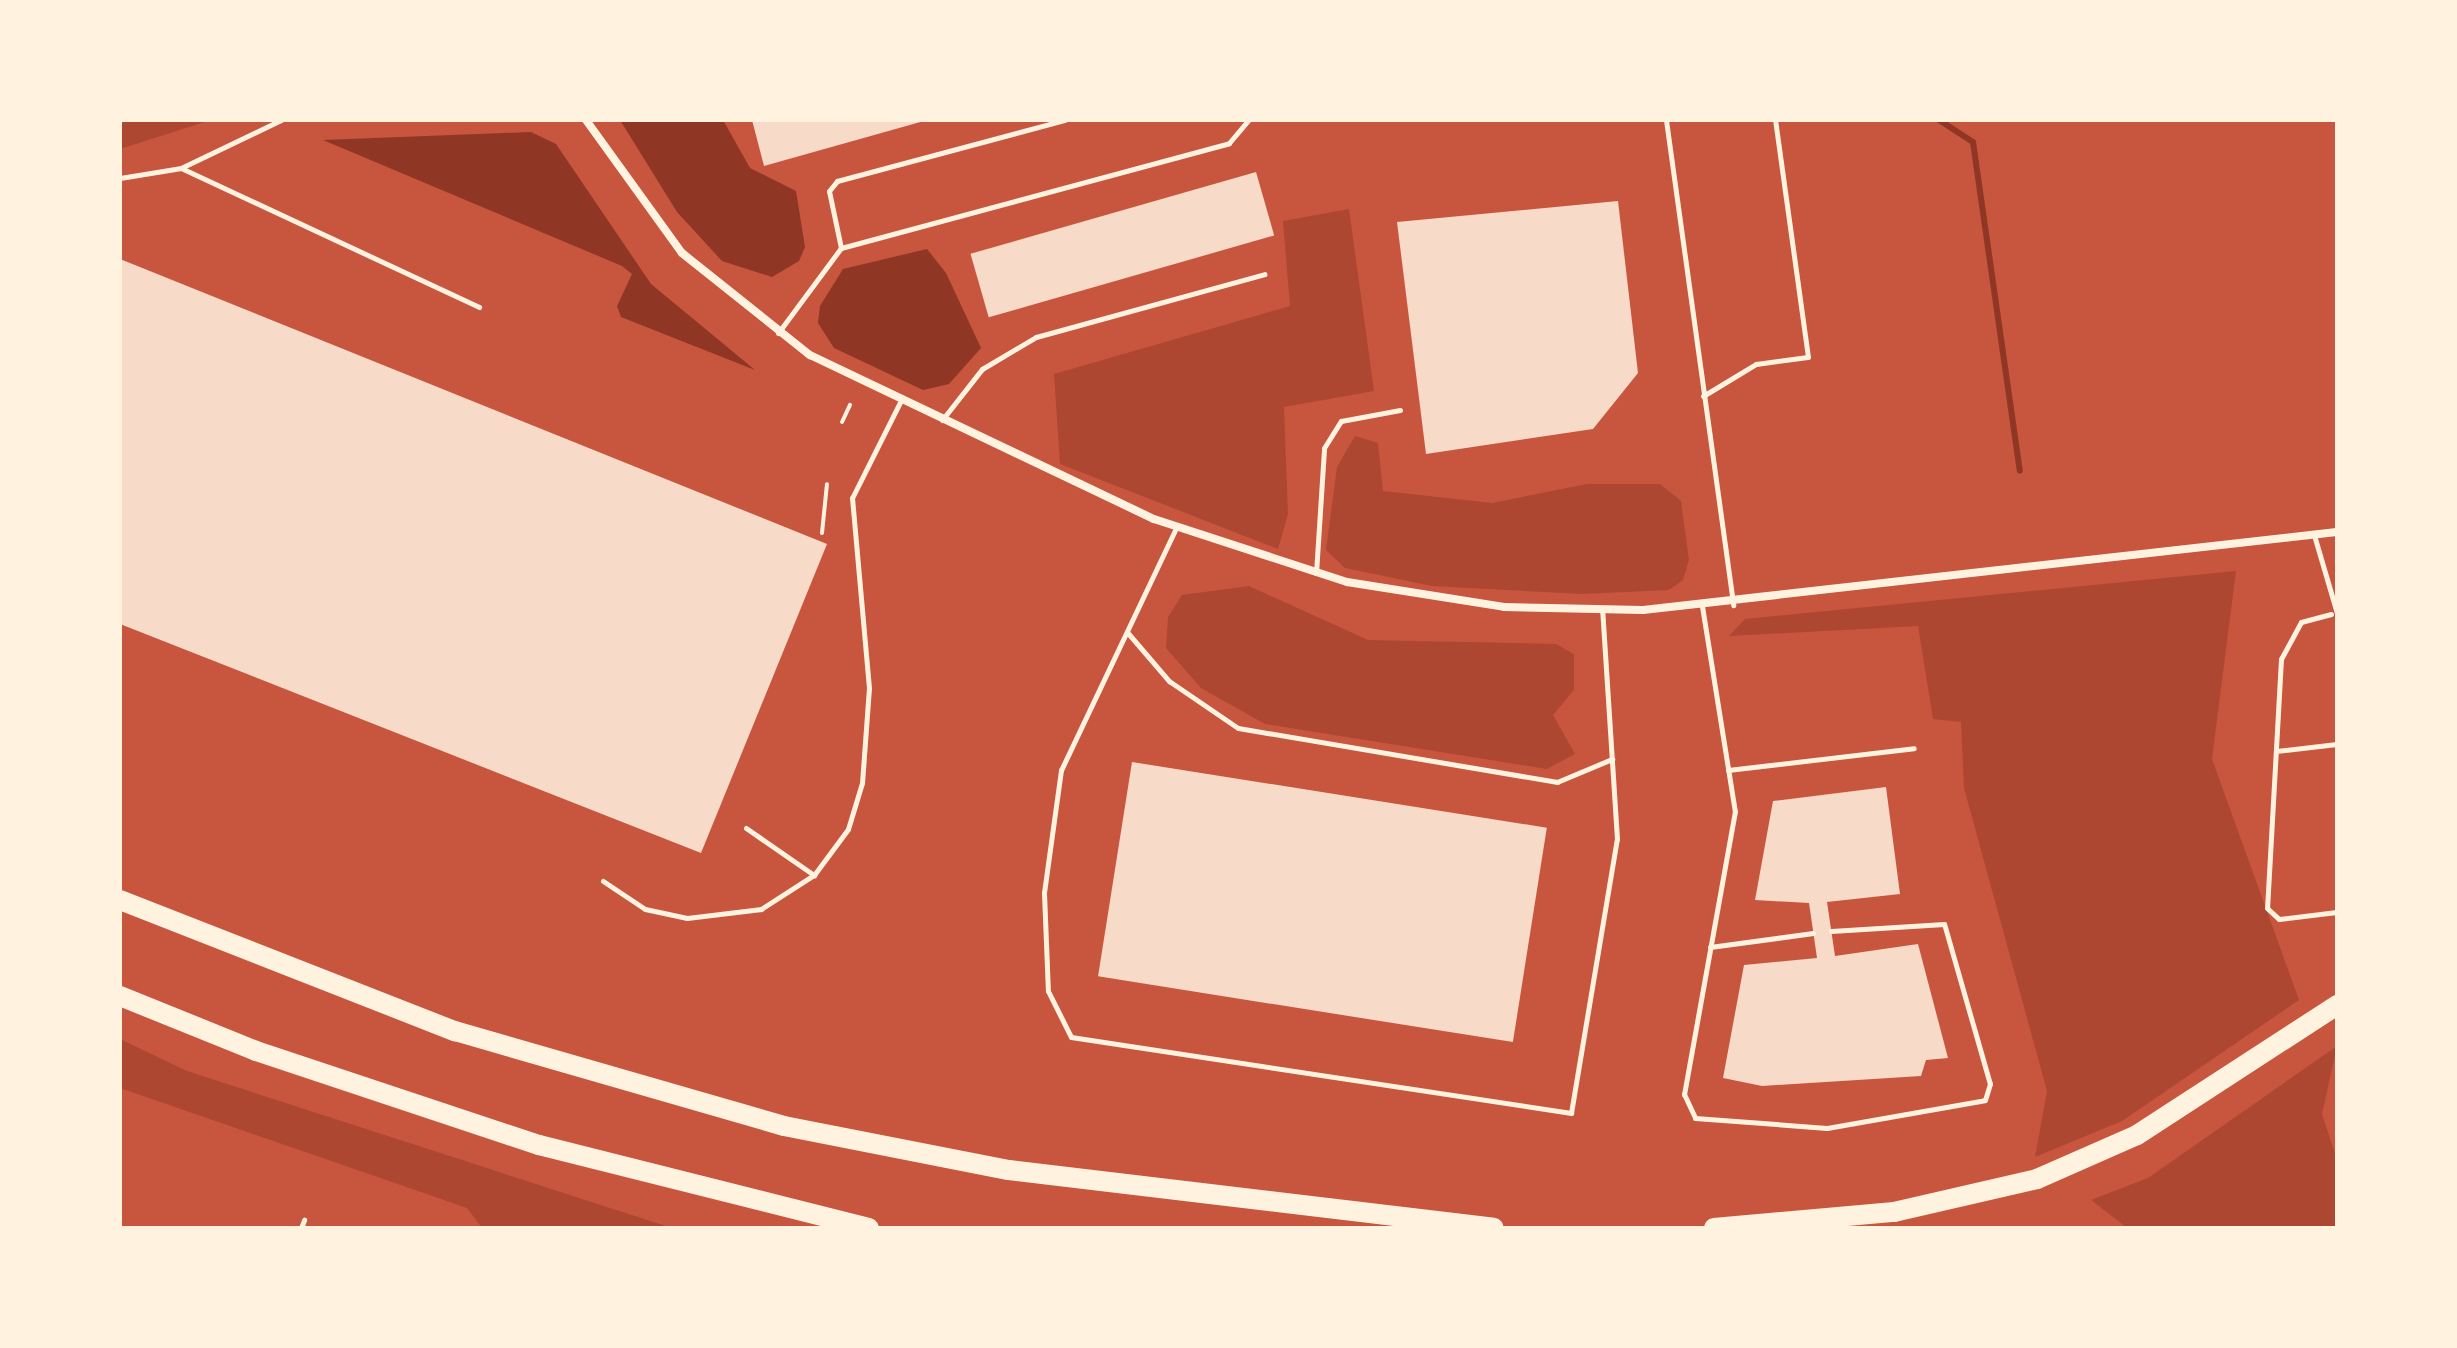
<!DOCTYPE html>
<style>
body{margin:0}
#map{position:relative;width:2457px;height:1348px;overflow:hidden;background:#c8553d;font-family:"Alegreya Sans",sans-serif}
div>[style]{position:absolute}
.green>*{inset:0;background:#ae4732}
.water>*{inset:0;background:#8f3625}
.stream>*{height:6px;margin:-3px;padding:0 3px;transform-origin:3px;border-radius:3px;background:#8f3625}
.building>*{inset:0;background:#f7dbc8;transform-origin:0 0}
.path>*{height:4px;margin:-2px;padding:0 2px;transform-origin:2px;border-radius:2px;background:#fff3e0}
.service>*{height:5px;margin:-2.5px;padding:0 2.5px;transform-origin:2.5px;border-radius:2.5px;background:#fff3e0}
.minor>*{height:8px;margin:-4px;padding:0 4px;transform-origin:4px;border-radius:4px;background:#fff3e0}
.motorway>*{height:20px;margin:-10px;padding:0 10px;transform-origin:10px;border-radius:10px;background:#fff3e0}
span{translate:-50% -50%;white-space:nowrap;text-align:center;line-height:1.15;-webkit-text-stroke:6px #fff3e0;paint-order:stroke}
.frame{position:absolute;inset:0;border:122px solid #fff3e0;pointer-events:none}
</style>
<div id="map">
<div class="green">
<i style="clip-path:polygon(120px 120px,211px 120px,120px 149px)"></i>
<i style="clip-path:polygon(1349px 209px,1374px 391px,1284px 407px,1288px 514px,1278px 549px,1060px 464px,1054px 374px,1290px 306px,1283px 221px)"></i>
<i style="clip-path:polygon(1355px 436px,1378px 443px,1383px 491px,1492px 503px,1587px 484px,1660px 484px,1681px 501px,1689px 560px,1683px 580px,1669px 590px,1582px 594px,1432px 586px,1345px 568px,1326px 550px,1337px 467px)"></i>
<i style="clip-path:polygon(2236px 571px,2212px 759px,2299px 1000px,2122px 1121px,2035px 1157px,2047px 1091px,1964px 788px,1961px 722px,1933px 719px,1918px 626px,1729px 636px,1745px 619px)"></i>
<i style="clip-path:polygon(1249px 586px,1368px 640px,1556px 644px,1574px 654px,1574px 690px,1553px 715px,1575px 754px,1547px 769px,1265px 724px,1201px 688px,1166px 648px,1168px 617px,1182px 595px)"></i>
<i style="clip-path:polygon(120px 1039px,187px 1071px,672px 1228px,482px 1228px,467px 1208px,120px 1088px)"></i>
<i style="clip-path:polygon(2337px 1046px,2322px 1114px,2337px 1160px,2337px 1228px,2126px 1227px,2091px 1200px,2148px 1178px)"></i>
</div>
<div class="water">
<i style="clip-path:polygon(620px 120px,723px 120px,750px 168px,796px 191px,805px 247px,799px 261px,772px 277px,722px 261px,677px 212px)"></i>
<i style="clip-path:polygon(531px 132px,556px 144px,651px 284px,755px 370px,621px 317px,617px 306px,632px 274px,622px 266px,323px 140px)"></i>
<i style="clip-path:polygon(927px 249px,946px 273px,981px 348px,949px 384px,923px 390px,834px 348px,818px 323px,820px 306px,843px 269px)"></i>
</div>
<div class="stream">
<i style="left:1939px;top:120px;width:40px;rotate:32.9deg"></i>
<i style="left:1973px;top:142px;width:332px;rotate:81.9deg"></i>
</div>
<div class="building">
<i style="clip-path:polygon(752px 120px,924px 120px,924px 121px,764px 166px)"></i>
<i style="left:1256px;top:172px;width:66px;height:297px;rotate:74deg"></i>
<i style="clip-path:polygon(1618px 201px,1638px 373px,1593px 429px,1426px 454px,1397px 222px)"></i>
<i style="clip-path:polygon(120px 259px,827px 544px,701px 853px,120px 624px)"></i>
<i style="left:1132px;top:762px;width:420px;height:217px;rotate:9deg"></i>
<i style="clip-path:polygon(1886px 787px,1900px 894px,1827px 902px,1835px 956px,1918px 944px,1948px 1058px,1926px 1060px,1921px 1076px,1762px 1086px,1723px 1078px,1744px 965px,1817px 958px,1809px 903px,1755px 900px,1773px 801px)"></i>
</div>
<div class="path">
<i style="left:842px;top:422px;width:19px;rotate:-65deg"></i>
<i style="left:822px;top:533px;width:49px;rotate:-84.2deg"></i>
</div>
<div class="service">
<i style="left:281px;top:120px;width:111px;rotate:154.4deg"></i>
<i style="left:181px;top:168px;width:329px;rotate:25deg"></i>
<i style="left:1666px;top:120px;width:490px;rotate:82.1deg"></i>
<i style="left:120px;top:178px;width:62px;rotate:-9.3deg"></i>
<i style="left:841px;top:248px;width:58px;rotate:-101.9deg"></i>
<i style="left:829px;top:191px;width:13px;rotate:-51deg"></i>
<i style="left:837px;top:181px;width:236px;rotate:-15deg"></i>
<i style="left:778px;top:333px;width:106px;rotate:-53.5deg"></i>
<i style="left:841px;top:248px;width:402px;rotate:-15.1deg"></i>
<i style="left:1229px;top:143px;width:30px;rotate:-50deg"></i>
<i style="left:1703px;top:396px;width:62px;rotate:-31.1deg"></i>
<i style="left:1756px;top:364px;width:52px;rotate:-7.7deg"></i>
<i style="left:1808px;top:357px;width:239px;rotate:-97.9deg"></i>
<i style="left:942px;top:420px;width:65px;rotate:-51.9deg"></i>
<i style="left:982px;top:369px;width:63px;rotate:-30.7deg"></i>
<i style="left:1036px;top:337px;width:237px;rotate:-15.4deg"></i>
<i style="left:1176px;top:528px;width:268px;rotate:115.4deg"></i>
<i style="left:1061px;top:770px;width:124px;rotate:97.9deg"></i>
<i style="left:1044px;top:893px;width:98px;rotate:87.7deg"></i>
<i style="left:1048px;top:991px;width:51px;rotate:63.4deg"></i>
<i style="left:1071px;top:1037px;width:506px;rotate:8.64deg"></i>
<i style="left:1571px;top:1113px;width:278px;rotate:-80.5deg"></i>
<i style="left:1617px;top:839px;width:229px;rotate:-93.7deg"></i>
<i style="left:2314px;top:535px;width:81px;rotate:73.6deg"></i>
<i style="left:1316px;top:573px;width:125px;rotate:-86.3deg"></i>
<i style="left:1324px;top:448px;width:32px;rotate:-58deg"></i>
<i style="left:1341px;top:421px;width:60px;rotate:-10.6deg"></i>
<i style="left:1702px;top:606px;width:208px;rotate:80.9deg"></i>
<i style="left:1735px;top:811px;width:288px;rotate:100.2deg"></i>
<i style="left:1684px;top:1094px;width:26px;rotate:65deg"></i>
<i style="left:1695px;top:1118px;width:132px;rotate:4.3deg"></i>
<i style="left:1827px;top:1128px;width:160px;rotate:-10deg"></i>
<i style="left:1985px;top:1100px;width:17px;rotate:-73deg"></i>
<i style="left:1990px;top:1084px;width:166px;rotate:-106deg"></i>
<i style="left:1944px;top:924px;width:113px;rotate:176.5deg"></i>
<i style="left:2331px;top:614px;width:31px;rotate:165deg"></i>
<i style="left:2301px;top:622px;width:42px;rotate:118.4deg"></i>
<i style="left:2281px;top:659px;width:249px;rotate:93.2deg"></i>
<i style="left:2267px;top:908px;width:16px;rotate:43deg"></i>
<i style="left:2279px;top:919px;width:58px;rotate:-6.9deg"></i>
<i style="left:1127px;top:632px;width:65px;rotate:49.4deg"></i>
<i style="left:1169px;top:681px;width:83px;rotate:34.3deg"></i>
<i style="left:1238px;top:728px;width:324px;rotate:9.6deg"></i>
<i style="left:1557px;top:782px;width:60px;rotate:-22.7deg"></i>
<i style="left:2276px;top:751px;width:61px;rotate:-6.5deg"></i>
<i style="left:1728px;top:770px;width:187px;rotate:-6.7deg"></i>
<i style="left:746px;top:828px;width:83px;rotate:34.7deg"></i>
<i style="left:603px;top:881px;width:50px;rotate:33.7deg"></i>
<i style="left:645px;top:909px;width:43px;rotate:12.1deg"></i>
<i style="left:687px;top:918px;width:75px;rotate:-6.9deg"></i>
<i style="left:761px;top:909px;width:63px;rotate:-32.7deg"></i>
<i style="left:814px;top:875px;width:57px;rotate:-53.5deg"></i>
<i style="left:848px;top:829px;width:48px;rotate:-73.1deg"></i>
<i style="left:862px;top:783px;width:95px;rotate:-85.8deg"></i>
<i style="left:869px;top:688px;width:191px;rotate:-95.1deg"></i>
<i style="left:852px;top:498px;width:107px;rotate:-63.4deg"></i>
<i style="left:1710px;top:947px;width:104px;rotate:-7.7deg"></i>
<i style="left:301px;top:1228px;width:9px;rotate:-69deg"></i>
</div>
<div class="minor">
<i style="left:586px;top:120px;width:164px;rotate:54.2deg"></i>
<i style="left:682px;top:253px;width:164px;rotate:38.6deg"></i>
<i style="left:810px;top:355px;width:381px;rotate:25.5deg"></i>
<i style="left:1154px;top:519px;width:203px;rotate:18.1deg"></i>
<i style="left:1347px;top:582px;width:159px;rotate:9deg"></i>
<i style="left:1504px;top:607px;width:139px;rotate:1.2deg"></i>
<i style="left:1643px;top:610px;width:698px;rotate:-6.41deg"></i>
</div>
<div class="motorway">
<i style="left:120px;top:900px;width:360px;rotate:21.4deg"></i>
<i style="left:455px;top:1031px;width:342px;rotate:16.1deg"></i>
<i style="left:784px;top:1126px;width:229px;rotate:11.1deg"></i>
<i style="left:1009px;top:1170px;width:488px;rotate:6.8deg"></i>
<i style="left:120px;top:996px;width:147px;rotate:22deg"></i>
<i style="left:256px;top:1051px;width:298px;rotate:18.4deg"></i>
<i style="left:539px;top:1145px;width:340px;rotate:14.1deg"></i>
<i style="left:1714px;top:1228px;width:181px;rotate:-5.1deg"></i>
<i style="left:1894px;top:1212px;width:147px;rotate:-13deg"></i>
<i style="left:2037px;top:1179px;width:109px;rotate:-23.7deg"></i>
<i style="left:2137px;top:1135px;width:239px;rotate:-33deg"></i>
</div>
<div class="frame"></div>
</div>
